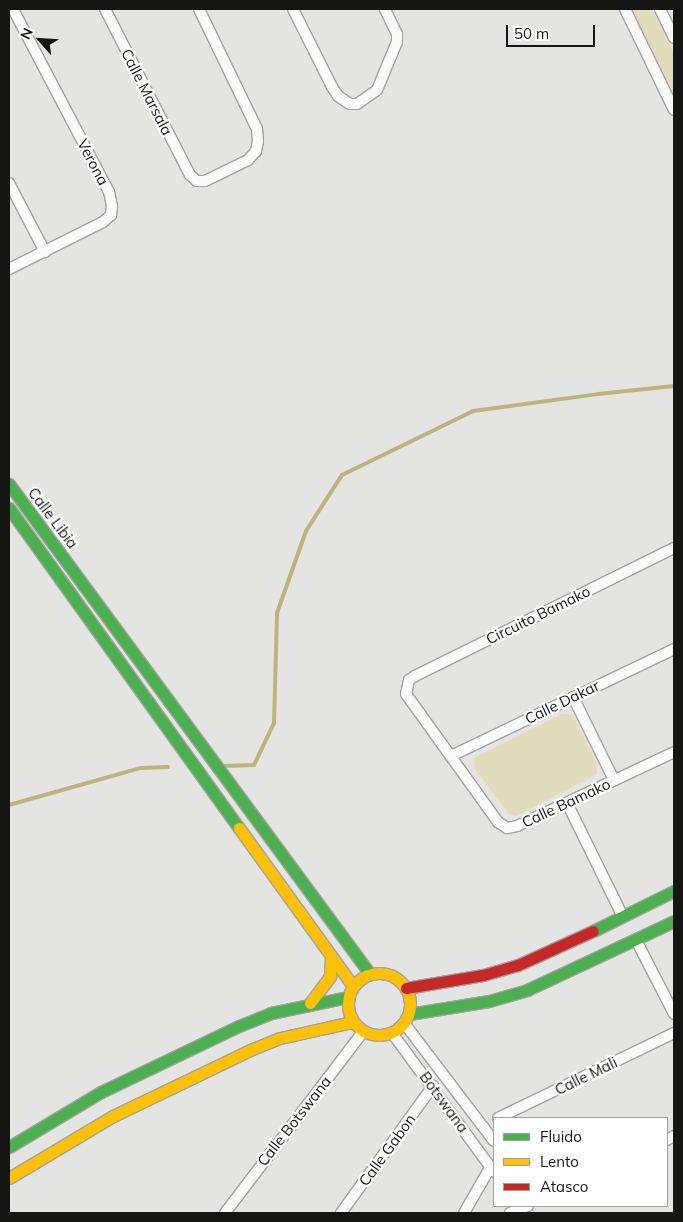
<!DOCTYPE html>
<style>
body{margin:0}
#map{position:relative;width:683px;height:1222px;overflow:hidden;background:#e4e4e2;font-family:Mulish,sans-serif}
div>[style]{position:absolute}
.green>*{inset:0;background:#e1dcbb}
.stream>*{height:4px;margin:-2px;padding:0 2px;transform-origin:2px;border-radius:2px;background:#bdb47d}
.roads{filter:drop-shadow(1px 0 #a3a2a1) drop-shadow(-1px 0 #a3a2a1) drop-shadow(0 1px #a3a2a1) drop-shadow(0 -1px #a3a2a1)}
.street>*{height:10px;margin:-5px;padding:0 5px;transform-origin:5px;border-radius:5px;background:#fbfbfb}
.fast>*{height:11px;margin:-5.5px;padding:0 5.5px;transform-origin:5.5px;border-radius:5.5px;background:#4caf50}
.slow>*{height:11px;margin:-5.5px;padding:0 5.5px;transform-origin:5.5px;border-radius:5.5px;background:#ffc107}
.slow>.ring{margin:-5.5px;padding:0;box-sizing:content-box;background:none;border:11px solid #ffc107;border-radius:50%}
.jam>*{height:11px;margin:-5.5px;padding:0 5.5px;transform-origin:5.5px;border-radius:5.5px;background:#c62828}
span{translate:-50% -50%;white-space:nowrap;text-align:center;line-height:1.15;-webkit-text-stroke:4.5px #fff;paint-order:stroke}
.street-label{font-size:15px;color:#151514}
.frame{position:absolute;inset:0;border:10px solid #151514;pointer-events:none}
.legend{position:absolute;left:493px;top:1117px;width:175px;height:90px;box-sizing:border-box;background:#fff;border:1px solid #a1a1a1;margin:0;padding:6px 9px;list-style:none;font-size:15px;color:#151514}
.legend li{display:flex;align-items:center;gap:10px;height:25px}
.legend b{width:25px;border:1px solid #a1a1a1}
.north{position:absolute;left:15px;top:15px;width:50px;height:50px;-webkit-text-stroke:4px #fff;paint-order:stroke;rotate:296deg;font-size:14px;font-weight:700;line-height:20px;text-align:center;color:#151514}
.north::after{content:'';display:block;margin:auto;width:18px;height:22px;background:#151514;clip-path:polygon(50% 0,100% 100%,50% 72%,0 100%)}
.scale{position:absolute;left:506px;top:25px;width:89px;height:22px;box-sizing:border-box;border:2px solid #151514;border-top:0;padding-left:6px;font-size:15px;line-height:18px;white-space:nowrap;color:#151514;-webkit-text-stroke:4px #fff;paint-order:stroke}
</style>
<div id="map">
<div class="green">
<i style="clip-path:polygon(632px 9px,652px 9px,674px 54px,674px 94px)"></i>
<i style="clip-path:polygon(562px 714px,569px 714px,574px 718px,597px 764px,597px 774px,516px 816px,509px 814px,475px 769px,474px 758px)"></i>
</div>
<div class="stream">
<i style="left:224px;top:766px;width:30px;rotate:-2deg"></i>
<i style="left:254px;top:765px;width:47px;rotate:-64.5deg"></i>
<i style="left:274px;top:723px;width:110px;rotate:-88.4deg"></i>
<i style="left:277px;top:613px;width:87px;rotate:-70.5deg"></i>
<i style="left:306px;top:531px;width:67px;rotate:-57.3deg"></i>
<i style="left:342px;top:475px;width:146px;rotate:-26deg"></i>
<i style="left:473px;top:411px;width:126px;rotate:-7.7deg"></i>
<i style="left:598px;top:394px;width:76px;rotate:-6deg"></i>
<i style="left:9px;top:805px;width:137px;rotate:-15.7deg"></i>
<i style="left:141px;top:768px;width:27px;rotate:-2deg"></i>
</div>
<div class="roads">
<div class="street">
<i style="left:105px;top:9px;width:186px;rotate:62.9deg"></i>
<i style="left:190px;top:175px;width:9px;rotate:41deg"></i>
<i style="left:197px;top:181px;width:8px"></i>
<i style="left:205px;top:181px;width:48px;rotate:-26deg"></i>
<i style="left:248px;top:160px;width:12px;rotate:-48deg"></i>
<i style="left:256px;top:151px;width:10px;rotate:-79deg"></i>
<i style="left:258px;top:141px;width:12px;rotate:-95deg"></i>
<i style="left:257px;top:129px;width:133px;rotate:-115.8deg"></i>
<i style="left:293px;top:9px;width:87px;rotate:63.4deg"></i>
<i style="left:332px;top:87px;width:11px;rotate:56deg"></i>
<i style="left:338px;top:96px;width:14px;rotate:34deg"></i>
<i style="left:350px;top:104px;width:7px"></i>
<i style="left:357px;top:104px;width:24px;rotate:-35deg"></i>
<i style="left:377px;top:90px;width:52px;rotate:-67.4deg"></i>
<i style="left:397px;top:42px;width:8px;rotate:-90deg"></i>
<i style="left:397px;top:34px;width:28px;rotate:-116deg"></i>
<i style="left:625px;top:9px;width:112px;rotate:64.1deg"></i>
<i style="left:660px;top:9px;width:32px;rotate:64deg"></i>
<i style="left:9px;top:183px;width:78px;rotate:62.4deg"></i>
<i style="left:9px;top:269px;width:105px;rotate:-26.6deg"></i>
<i style="left:103px;top:222px;width:11px;rotate:-41deg"></i>
<i style="left:111px;top:215px;width:9px;rotate:-84deg"></i>
<i style="left:112px;top:206px;width:14px;rotate:-102deg"></i>
<i style="left:109px;top:192px;width:207px;rotate:-117.7deg"></i>
<i style="left:674px;top:548px;width:289px;rotate:153.7deg"></i>
<i style="left:415px;top:676px;width:7px;rotate:146deg"></i>
<i style="left:409px;top:680px;width:14px;rotate:102deg"></i>
<i style="left:406px;top:694px;width:158px;rotate:54.3deg"></i>
<i style="left:498px;top:822px;width:11px;rotate:34deg"></i>
<i style="left:507px;top:828px;width:10px;rotate:-11deg"></i>
<i style="left:517px;top:826px;width:174px;rotate:-25.2deg"></i>
<i style="left:573px;top:697px;width:93px;rotate:63.7deg"></i>
<i style="left:451px;top:756px;width:247px;rotate:-25.6deg"></i>
<i style="left:567px;top:803px;width:127px;rotate:63.8deg"></i>
<i style="left:636px;top:940px;width:83px;rotate:62.8deg"></i>
<i style="left:404px;top:1023px;width:148px;rotate:52.7deg"></i>
<i style="left:392px;top:1033px;width:172px;rotate:53.7deg"></i>
<i style="left:498px;top:1118px;width:195px;rotate:-25.8deg"></i>
<i style="left:667px;top:1140px;width:8px;rotate:-30deg"></i>
<i style="left:225px;top:1213px;width:228px;rotate:-52.7deg"></i>
<i style="left:341px;top:1213px;width:157px;rotate:-54.1deg"></i>
<i style="left:464px;top:1213px;width:54px;rotate:-60.1deg"></i>
<i style="left:510px;top:1213px;width:19px;rotate:-21deg"></i>
</div>
<div class="fast">
<i style="left:9px;top:484px;width:609px;rotate:53.62deg"></i>
<i style="left:9px;top:508px;width:394px;rotate:54.3deg"></i>
<i style="left:593px;top:931px;width:90px;rotate:-26.3deg"></i>
<i style="left:409px;top:1014px;width:81px;rotate:-9.2deg"></i>
<i style="left:489px;top:1001px;width:40px;rotate:-16deg"></i>
<i style="left:527px;top:990px;width:162px;rotate:-25.1deg"></i>
<i style="left:9px;top:1147px;width:107px;rotate:-30.9deg"></i>
<i style="left:101px;top:1092px;width:153px;rotate:-25.6deg"></i>
<i style="left:239px;top:1026px;width:35px;rotate:-22deg"></i>
<i style="left:271px;top:1013px;width:79px;rotate:-11.7deg"></i>
</div>
<div class="slow">
<i style="left:239px;top:828px;width:195px;rotate:54.2deg"></i>
<i class="ring" style="left:348px;top:973px;width:51px;height:51px"></i>
<i style="left:310px;top:1003px;width:34px;rotate:-53deg"></i>
<i style="left:330px;top:976px;width:20px;rotate:-87deg"></i>
<i style="left:9px;top:1178px;width:121px;rotate:-30.8deg"></i>
<i style="left:113px;top:1116px;width:152px;rotate:-25.7deg"></i>
<i style="left:250px;top:1050px;width:32px;rotate:-22deg"></i>
<i style="left:280px;top:1038px;width:74px;rotate:-12.5deg"></i>
</div>
<div class="jam">
<i style="left:406px;top:988px;width:78px;rotate:-9.6deg"></i>
<i style="left:483px;top:975px;width:36px;rotate:-16deg"></i>
<i style="left:518px;top:965px;width:82px;rotate:-24.4deg"></i>
</div>
</div>
<div class="street-label">
<span style="left:147px;top:92px;rotate:63deg">Calle Marsala</span>
<span style="left:93px;top:162px;rotate:62deg">Verona</span>
<span style="left:53px;top:518px;rotate:53deg">Calle Libia</span>
<span style="left:538px;top:615px;rotate:-26deg">Circuito Bamako</span>
<span style="left:562px;top:702px;rotate:-26deg">Calle Dakar</span>
<span style="left:566px;top:803px;rotate:-25deg">Calle Bamako</span>
<span style="left:586px;top:1076px;rotate:-26deg">Calle Mali</span>
<span style="left:444px;top:1102px;rotate:54deg">Botswana</span>
<span style="left:294px;top:1121px;rotate:-52deg">Calle Botswana</span>
<span style="left:387px;top:1150px;rotate:-54deg">Calle Gabon</span>
</div>
<div class="frame"></div>
<ul class="legend">
<li><b style="height:6px;background:#4caf50"></b>Fluido</li>
<li><b style="height:6px;background:#ffc107"></b>Lento</li>
<li><b style="height:6px;background:#c62828"></b>Atasco</li>
</ul>
<div class="north">N</div>
<div class="scale">50 m</div>
</div>
